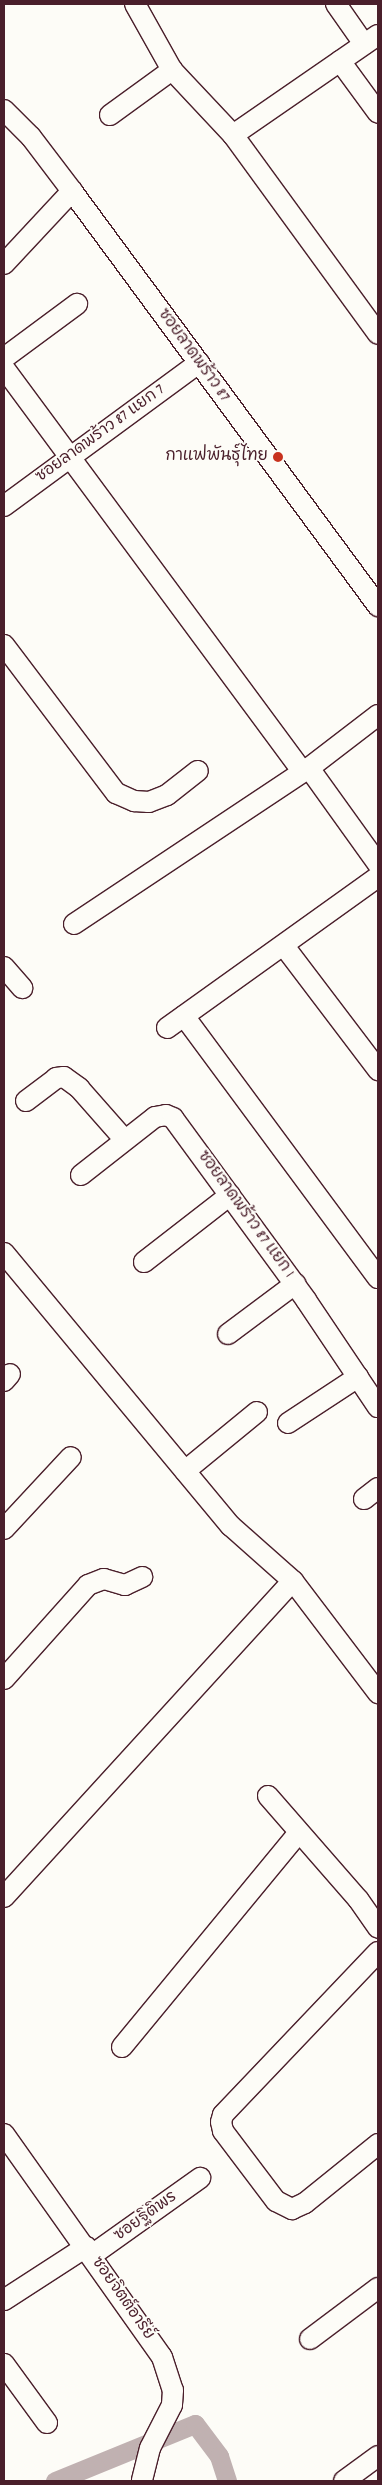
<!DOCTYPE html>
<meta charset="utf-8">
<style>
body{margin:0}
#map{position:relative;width:382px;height:2485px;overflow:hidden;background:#fdfcf7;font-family:Dekko,"Playpen Sans Thai",sans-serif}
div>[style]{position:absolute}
.canal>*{height:19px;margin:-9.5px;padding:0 9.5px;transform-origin:9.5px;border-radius:9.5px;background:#c0b1b1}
.roads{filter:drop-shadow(1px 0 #4a1f2b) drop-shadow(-1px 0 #4a1f2b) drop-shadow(0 1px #4a1f2b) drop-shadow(0 -1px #4a1f2b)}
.minor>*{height:20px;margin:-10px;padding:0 10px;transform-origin:10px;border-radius:10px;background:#fdfcf7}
.dots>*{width:14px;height:14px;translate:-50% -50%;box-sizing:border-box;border:2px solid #fdfcf7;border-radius:50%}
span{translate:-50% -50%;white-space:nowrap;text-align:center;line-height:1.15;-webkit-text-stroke:4px #fdfcf7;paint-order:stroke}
.street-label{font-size:16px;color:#4a1f2b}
.poi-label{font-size:16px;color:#4a1f2b}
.right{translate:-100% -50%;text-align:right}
.frame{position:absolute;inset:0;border:5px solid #4a1f2b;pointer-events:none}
</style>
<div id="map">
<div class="canal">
<i style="left:55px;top:2481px;width:151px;rotate:-22.2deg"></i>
<i style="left:195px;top:2424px;width:40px;rotate:53deg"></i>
<i style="left:219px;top:2456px;width:26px;rotate:72deg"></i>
</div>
<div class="roads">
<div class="minor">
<i style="left:135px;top:4px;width:76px;rotate:60.7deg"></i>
<i style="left:172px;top:70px;width:89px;rotate:46.8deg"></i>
<i style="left:233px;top:135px;width:246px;rotate:53.9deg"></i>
<i style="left:336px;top:4px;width:49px;rotate:55deg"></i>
<i style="left:340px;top:61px;width:64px;rotate:53.8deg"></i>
<i style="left:4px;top:110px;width:38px;rotate:45deg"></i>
<i style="left:31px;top:137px;width:68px;rotate:52.8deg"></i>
<i style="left:72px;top:191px;width:516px;rotate:53.6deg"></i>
<i style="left:110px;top:115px;width:77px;rotate:-36deg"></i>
<i style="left:233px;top:135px;width:176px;rotate:-34.6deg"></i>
<i style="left:4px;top:264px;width:100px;rotate:-47deg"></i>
<i style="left:4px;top:358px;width:91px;rotate:-36.5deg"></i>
<i style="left:4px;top:368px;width:501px;rotate:53.52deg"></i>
<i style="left:4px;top:506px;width:242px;rotate:-36.3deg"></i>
<i style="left:4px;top:645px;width:186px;rotate:52.9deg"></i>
<i style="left:116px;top:793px;width:20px;rotate:24deg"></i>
<i style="left:134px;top:801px;width:15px;rotate:4deg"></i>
<i style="left:149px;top:802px;width:19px;rotate:-21deg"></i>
<i style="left:167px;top:795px;width:39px;rotate:-38deg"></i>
<i style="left:309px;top:768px;width:118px;rotate:54.3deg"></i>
<i style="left:74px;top:924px;width:282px;rotate:-33.6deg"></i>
<i style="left:309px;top:768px;width:87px;rotate:-37.5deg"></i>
<i style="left:284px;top:946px;width:156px;rotate:52.8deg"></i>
<i style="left:4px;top:967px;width:28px;rotate:49deg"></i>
<i style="left:184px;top:1016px;width:326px;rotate:53.5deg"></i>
<i style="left:167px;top:1028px;width:259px;rotate:-35.6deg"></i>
<i style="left:26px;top:1101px;width:38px;rotate:-37deg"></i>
<i style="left:56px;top:1078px;width:8px;rotate:-7deg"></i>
<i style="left:64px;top:1077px;width:19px;rotate:36deg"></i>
<i style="left:79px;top:1088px;width:68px;rotate:48.6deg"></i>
<i style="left:81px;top:1175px;width:94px;rotate:-38.1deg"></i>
<i style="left:155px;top:1117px;width:11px;rotate:-10deg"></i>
<i style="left:166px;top:1115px;width:8px;rotate:23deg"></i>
<i style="left:173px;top:1118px;width:225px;rotate:53.8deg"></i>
<i style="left:306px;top:1300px;width:129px;rotate:56.1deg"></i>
<i style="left:4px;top:1253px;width:355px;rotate:50.3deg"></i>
<i style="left:231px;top:1526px;width:83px;rotate:41.6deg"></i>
<i style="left:293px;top:1581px;width:141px;rotate:52.8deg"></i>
<i style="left:144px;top:1262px;width:109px;rotate:-37.9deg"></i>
<i style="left:228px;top:1334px;width:84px;rotate:-36.7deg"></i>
<i style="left:4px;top:1381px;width:9px;rotate:-49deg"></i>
<i style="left:288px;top:1423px;width:84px;rotate:-33.3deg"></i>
<i style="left:185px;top:1471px;width:93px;rotate:-39.3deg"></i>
<i style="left:364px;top:1499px;width:18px;rotate:-38deg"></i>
<i style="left:4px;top:1529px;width:98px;rotate:-47.1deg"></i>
<i style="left:4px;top:1679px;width:126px;rotate:-48.2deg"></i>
<i style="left:88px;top:1585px;width:17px;rotate:-21deg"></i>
<i style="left:104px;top:1579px;width:22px;rotate:16deg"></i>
<i style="left:125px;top:1585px;width:19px;rotate:-25deg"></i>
<i style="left:268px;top:1796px;width:137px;rotate:48.9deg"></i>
<i style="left:358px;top:1899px;width:35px;rotate:55deg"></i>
<i style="left:4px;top:1897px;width:428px;rotate:-47.6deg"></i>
<i style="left:378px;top:1952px;width:225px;rotate:133.6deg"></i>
<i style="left:223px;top:2115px;width:7px;rotate:106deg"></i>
<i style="left:221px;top:2122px;width:9px;rotate:77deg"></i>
<i style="left:223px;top:2131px;width:88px;rotate:52.9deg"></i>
<i style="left:276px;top:2201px;width:18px;rotate:27deg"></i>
<i style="left:292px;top:2209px;width:14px;rotate:-25deg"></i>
<i style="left:305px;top:2203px;width:94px;rotate:-38.9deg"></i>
<i style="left:122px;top:2047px;width:278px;rotate:-50.5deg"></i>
<i style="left:4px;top:2134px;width:273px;rotate:54.7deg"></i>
<i style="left:162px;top:2357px;width:35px;rotate:72deg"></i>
<i style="left:173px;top:2390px;width:15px;rotate:94deg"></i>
<i style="left:172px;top:2405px;width:48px;rotate:117.1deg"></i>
<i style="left:150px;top:2448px;width:34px;rotate:104deg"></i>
<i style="left:92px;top:2255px;width:133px;rotate:-35.5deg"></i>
<i style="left:4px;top:2300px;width:98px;rotate:-32.9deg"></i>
<i style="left:310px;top:2339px;width:85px;rotate:-36.9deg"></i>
<i style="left:4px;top:2364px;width:73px;rotate:53.9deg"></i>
<i style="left:344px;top:2481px;width:42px;rotate:-36.3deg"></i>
</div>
</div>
<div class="dots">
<i style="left:278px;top:457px;background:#c8321e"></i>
</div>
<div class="street-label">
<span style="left:193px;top:356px;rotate:54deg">ซอยลาดพร้าว 87</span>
<span style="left:101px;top:434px;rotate:-36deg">ซอยลาดพร้าว 87 แยก 7</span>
<span style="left:245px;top:1215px;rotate:54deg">ซอยลาดพร้าว 87 แยก 1</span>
<span style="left:146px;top:2217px;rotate:-36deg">ซอยฐิติพร</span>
<span style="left:122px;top:2299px;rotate:55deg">ซอยจิตต์อารีย์</span>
</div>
<div class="poi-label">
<span class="right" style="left:268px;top:457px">กาแฟพันธ์ุไทย</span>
</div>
<div class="frame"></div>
</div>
